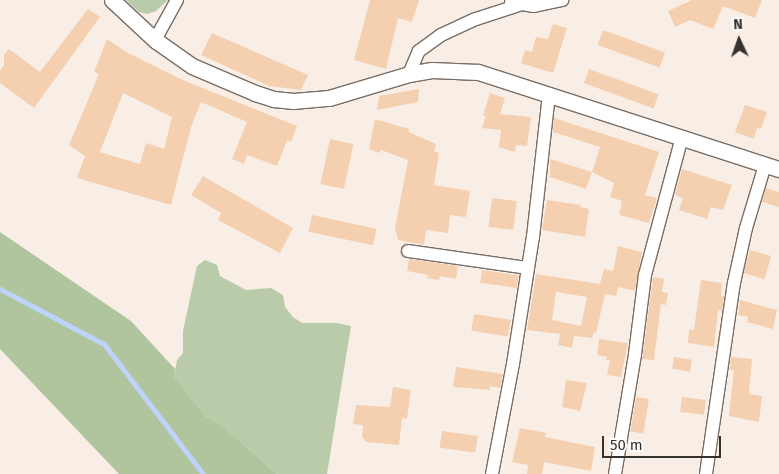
<!DOCTYPE html>
<style>
body{margin:0}
#map{position:relative;width:779px;height:474px;overflow:hidden;background:#f9eee5;font-family:"Fira Sans",sans-serif}
div>[style]{position:absolute}
.green>*{inset:0;background:#b9cba9}
.forest>*{inset:0;background:#b0c59d}
.stream>*{height:5px;margin:-2.5px;padding:0 2.5px;transform-origin:2.5px;border-radius:2.5px;background:#bdd3f9}
.building>*{inset:0;background:#f4d0b1;transform-origin:0 0}
.roads{filter:drop-shadow(1px 0 #776d65) drop-shadow(-1px 0 #776d65) drop-shadow(0 1px #776d65) drop-shadow(0 -1px #776d65)}
.minor>*{height:12px;margin:-6px;padding:0 6px;transform-origin:6px;border-radius:6px;background:#fff}
.tertiary>*{height:15px;margin:-7.5px;padding:0 7.5px;transform-origin:7.5px;border-radius:7.5px;background:#fff}
span{translate:-50% -50%;white-space:nowrap;text-align:center;line-height:1.15;-webkit-text-stroke:5px #fdfdfd;paint-order:stroke}
.north{position:absolute;left:714px;top:15px;width:50px;height:50px;-webkit-text-stroke:4px #fdfdfd;paint-order:stroke;rotate:357deg;font-size:14px;font-weight:700;line-height:20px;text-align:center;color:#36322e}
.north::after{content:'';display:block;margin:auto;width:18px;height:22px;background:#36322e;clip-path:polygon(50% 0,100% 100%,50% 72%,0 100%)}
.scale{position:absolute;left:602px;top:436px;width:119px;height:22px;box-sizing:border-box;border:2px solid #36322e;border-top:0;padding-left:6px;font-size:15px;line-height:18px;white-space:nowrap;color:#36322e;-webkit-text-stroke:4px #fdfdfd;paint-order:stroke}
</style>
<div id="map">
<div class="green">
<i style="clip-path:polygon(126px 0,168px 0,156px 11px,147px 14px,139px 12px)"></i>
<i style="clip-path:polygon(205px 260px,217px 265px,220px 276px,246px 290px,271px 288px,283px 295px,285px 307px,293px 317px,302px 323px,337px 323px,351px 326px,327px 474px,277px 474px,219px 423px,206px 417px,174px 376px,177px 360px,183px 353px,183px 331px,197px 266px)"></i>
</div>
<div class="forest">
<i style="clip-path:polygon(0 232px,131px 321px,175px 369px,174px 376px,206px 417px,219px 423px,277px 474px,119px 474px,0 349px)"></i>
</div>
<div class="stream">
<i style="left:0;top:289px;width:118px;rotate:27.9deg"></i>
<i style="left:104px;top:344px;width:163px;rotate:52.7deg"></i>
</div>
<div class="building">
<i style="clip-path:polygon(370px 0,419px 0,412px 22px,398px 18px,386px 69px,354px 60px)"></i>
<i style="clip-path:polygon(692px 0,762px 0,755px 18px,723px 6px,713px 29px,690px 20px,675px 27px,668px 11px)"></i>
<i style="clip-path:polygon(88px 9px,100px 17px,34px 108px,0 83px,0 71px,4px 64px,4px 55px,9px 49px,40px 72px)"></i>
<i style="clip-path:polygon(553px 24px,567px 28px,553px 73px,521px 63px,525px 50px,532px 52px,536px 37px,548px 39px)"></i>
<i style="left:603px;top:30px;width:66px;height:16px;rotate:20deg"></i>
<i style="clip-path:polygon(212px 33px,308px 75px,301px 90px,269px 86px,201px 55px)"></i>
<i style="clip-path:polygon(evenodd,107px 39px,128px 53px,185px 81px,297px 126px,291px 142px,287px 140px,277px 166px,247px 155px,244px 164px,232px 159px,247px 122px,201px 102px,191px 127px,171px 205px,77px 178px,85px 156px,69px 145px,99px 74px,94px 72px,107px 39px,123px 93px,172px 117px,164px 149px,146px 143px,140px 164px,100px 152px,123px 93px)"></i>
<i style="left:589px;top:69px;width:74px;height:15px;rotate:20deg"></i>
<i style="clip-path:polygon(419px 89px,418px 102px,377px 110px,379px 96px)"></i>
<i style="clip-path:polygon(490px 93px,505px 98px,500px 114px,531px 117px,527px 146px,516px 145px,515px 152px,499px 147px,501px 130px,482px 128px,486px 116px,483px 115px)"></i>
<i style="clip-path:polygon(745px 105px,767px 112px,761px 129px,757px 128px,754px 139px,735px 132px)"></i>
<i style="clip-path:polygon(554px 118px,659px 152px,645px 195px,657px 198px,649px 223px,619px 215px,622px 201px,610px 197px,614px 183px,592px 172px,600px 147px,553px 132px)"></i>
<i style="clip-path:polygon(375px 119px,409px 129px,409px 132px,436px 144px,434px 151px,439px 153px,434px 185px,470px 191px,466px 217px,450px 215px,448px 233px,426px 230px,424px 245px,398px 240px,395px 228px,408px 160px,381px 150px,379px 153px,369px 149px)"></i>
<i style="left:330px;top:139px;width:24px;height:46px;rotate:12deg"></i>
<i style="clip-path:polygon(550px 159px,592px 172px,586px 189px,550px 177px)"></i>
<i style="clip-path:polygon(682px 169px,732px 185px,723px 210px,711px 207px,707px 219px,679px 210px,683px 198px,675px 195px)"></i>
<i style="clip-path:polygon(203px 176px,293px 228px,280px 253px,218px 220px,221px 213px,191px 195px)"></i>
<i style="clip-path:polygon(766px 188px,779px 192px,779px 207px,762px 202px)"></i>
<i style="left:492px;top:198px;width:25px;height:29px;rotate:7deg"></i>
<i style="clip-path:polygon(547px 200px,581px 205px,580px 207px,589px 209px,585px 237px,542px 230px)"></i>
<i style="left:312px;top:215px;width:66px;height:17px;rotate:12deg"></i>
<i style="clip-path:polygon(evenodd,618px 246px,642px 252px,635px 291px,618px 287px,616px 296px,605px 294px,596px 333px,594px 332px,592px 338px,574px 336px,572px 348px,558px 345px,560px 334px,527px 330px,536px 274px,600px 284px,604px 269px,613px 271px,618px 246px,556px 292px,587px 297px,581px 326px,552px 320px,556px 292px)"></i>
<i style="left:750px;top:250px;width:22px;height:24px;rotate:16deg"></i>
<i style="clip-path:polygon(409px 259px,458px 266px,456px 279px,440px 276px,439px 280px,427px 278px,428px 275px,407px 271px)"></i>
<i style="left:482px;top:270px;width:37px;height:13px;rotate:8deg"></i>
<i style="clip-path:polygon(653px 277px,664px 279px,662px 292px,668px 293px,666px 305px,661px 304px,654px 360px,642px 359px)"></i>
<i style="clip-path:polygon(701px 280px,722px 283px,721px 296px,724px 296px,722px 311px,718px 310px,714px 347px,688px 343px,689px 329px,694px 330px)"></i>
<i style="clip-path:polygon(740px 300px,777px 310px,773px 329px,747px 322px,748px 317px,738px 315px)"></i>
<i style="left:474px;top:314px;width:37px;height:17px;rotate:9deg"></i>
<i style="clip-path:polygon(599px 339px,628px 343px,621px 377px,607px 375px,610px 360px,606px 360px,607px 357px,597px 355px)"></i>
<i style="left:674px;top:357px;width:18px;height:12px;rotate:9deg"></i>
<i style="clip-path:polygon(731px 357px,752px 359px,749px 394px,762px 396px,759px 422px,729px 416px,734px 370px,730px 370px)"></i>
<i style="clip-path:polygon(456px 367px,503px 374px,500px 388px,490px 386px,490px 390px,453px 387px)"></i>
<i style="clip-path:polygon(566px 380px,587px 383px,580px 411px,562px 407px)"></i>
<i style="clip-path:polygon(393px 387px,411px 390px,407px 419px,402px 418px,399px 445px,366px 442px,362px 437px,363px 425px,353px 424px,356px 405px,390px 407px)"></i>
<i style="left:636px;top:397px;width:13px;height:35px;rotate:9deg"></i>
<i style="left:682px;top:397px;width:24px;height:15px;rotate:7deg"></i>
<i style="clip-path:polygon(520px 428px,546px 433px,545px 437px,595px 447px,591px 471px,544px 462px,542px 474px,527px 474px,528px 465px,512px 462px)"></i>
<i style="left:442px;top:431px;width:36px;height:17px;rotate:8deg"></i>
</div>
<div class="roads">
<div class="minor">
<i style="left:511px;top:2px;width:23px;rotate:10deg"></i>
<i style="left:534px;top:6px;width:29px;rotate:-12deg"></i>
<i style="left:155px;top:40px;width:46px;rotate:-61.2deg"></i>
<i style="left:409px;top:74px;width:25px;rotate:-67deg"></i>
<i style="left:419px;top:51px;width:27px;rotate:-36deg"></i>
<i style="left:441px;top:35px;width:38px;rotate:-25deg"></i>
<i style="left:476px;top:19px;width:45px;rotate:-18deg"></i>
<i style="left:408px;top:251px;width:121px;rotate:8.1deg"></i>
<i style="left:492px;top:474px;width:112px;rotate:-79.2deg"></i>
<i style="left:513px;top:364px;width:129px;rotate:-81.1deg"></i>
<i style="left:533px;top:237px;width:144px;rotate:-83.6deg"></i>
<i style="left:615px;top:474px;width:122px;rotate:-80.5deg"></i>
<i style="left:635px;top:354px;width:80px;rotate:-82.8deg"></i>
<i style="left:645px;top:275px;width:143px;rotate:-75deg"></i>
<i style="left:706px;top:474px;width:193px;rotate:-81.7deg"></i>
<i style="left:734px;top:283px;width:56px;rotate:-77.7deg"></i>
<i style="left:746px;top:228px;width:66px;rotate:-73.2deg"></i>
</div>
<div class="tertiary">
<i style="left:112px;top:0;width:59px;rotate:42.9deg"></i>
<i style="left:155px;top:40px;width:45px;rotate:35.1deg"></i>
<i style="left:192px;top:66px;width:69px;rotate:23.2deg"></i>
<i style="left:255px;top:93px;width:20px;rotate:18deg"></i>
<i style="left:274px;top:99px;width:19px;rotate:6deg"></i>
<i style="left:293px;top:101px;width:36px;rotate:-5deg"></i>
<i style="left:329px;top:98px;width:84px;rotate:-16.7deg"></i>
<i style="left:409px;top:74px;width:23px;rotate:-10deg"></i>
<i style="left:432px;top:70px;width:46px;rotate:2.5deg"></i>
<i style="left:478px;top:72px;width:316px;rotate:17.9deg"></i>
</div>
</div>
<div class="north">N</div>
<div class="scale">50 m</div>
</div>
